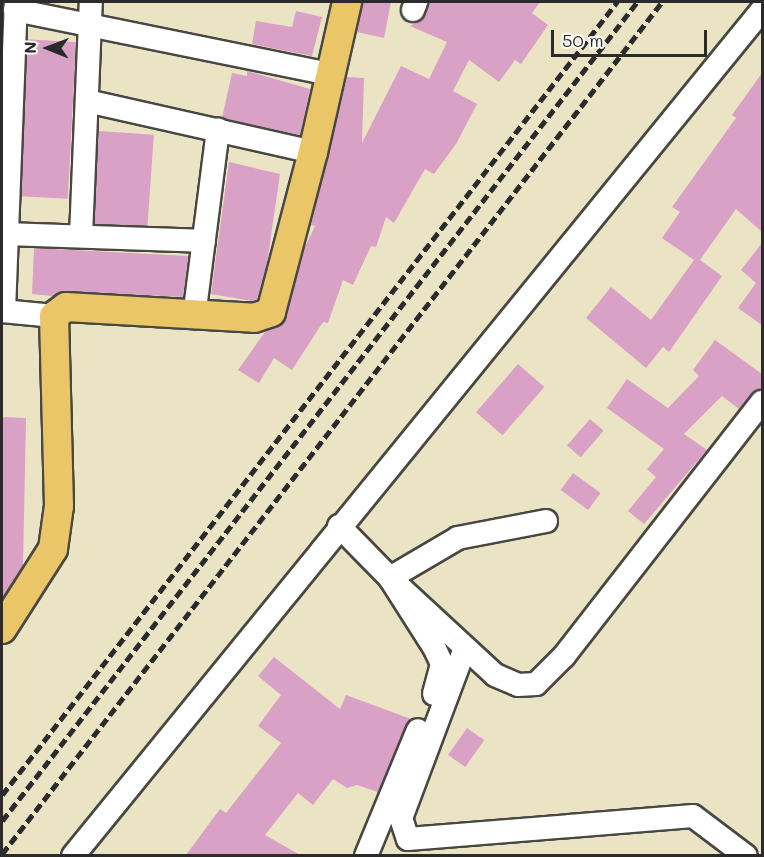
<!DOCTYPE html>
<style>
body{margin:0}
#map{position:relative;width:764px;height:857px;overflow:hidden;background:#ebe4c4;font-family:Mali,sans-serif}
div>[style]{position:absolute}
.building>*{inset:0;background:#d8a1c5;transform-origin:0 0}
.roads{filter:drop-shadow(2px 0 #484742) drop-shadow(-2px 0 #484742) drop-shadow(0 2px #484742) drop-shadow(0 -2px #484742)}
.minor>*{height:22px;margin:-11px;padding:0 11px;transform-origin:11px;border-radius:11px;background:#fff}
.major>*{height:28px;margin:-14px;padding:0 14px;transform-origin:14px;border-radius:14px;background:#ebc669}
.rail>*{height:4.5px;margin-top:-2.25px;transform-origin:0;background:repeating-linear-gradient(90deg,#2b2b2b 0 9px,transparent 0 13.5px)}
span{translate:-50% -50%;white-space:nowrap;text-align:center;line-height:1.15;-webkit-text-stroke:5px #fdfcf7;paint-order:stroke}
.frame{position:absolute;inset:0;border:3px solid #2b2b2b;pointer-events:none}
.north{position:absolute;left:18px;top:18px;width:60px;height:60px;-webkit-text-stroke:4px #fdfcf7;paint-order:stroke;rotate:271deg;font-size:16px;font-weight:700;line-height:24px;text-align:center;color:#2b2b2b}
.north::after{content:'';display:block;margin:auto;width:21px;height:27px;background:#2b2b2b;clip-path:polygon(50% 0,100% 100%,50% 72%,0 100%)}
.scale{position:absolute;left:551px;top:30px;width:156px;height:27px;box-sizing:border-box;border:3px solid #2b2b2b;border-top:0;padding-left:8px;font-size:18px;line-height:21px;white-space:nowrap;color:#2b2b2b;-webkit-text-stroke:4px #fdfcf7;paint-order:stroke}
</style>
<div id="map">
<div class="building">
<i style="clip-path:polygon(363px 2px,391px 2px,384px 38px,357px 32px)"></i>
<i style="clip-path:polygon(429px 2px,540px 2px,532px 13px,548px 25px,521px 64px,515px 60px,499px 82px,469px 60px,453px 91px,477px 104px,456px 144px,434px 174px,425px 169px,394px 223px,386px 217px,376px 247px,371px 246px,353px 285px,343px 280px,328px 323px,323px 322px,292px 370px,274px 358px,259px 383px,238px 370px,265px 332px,283px 324px,287px 316px,304px 249px,315px 226px,311px 225px,347px 77px,364px 78px,362px 143px,401px 66px,429px 79px,447px 42px,410px 26px,422px 20px)"></i>
<i style="clip-path:polygon(296px 11px,322px 17px,312px 56px,252px 44px,256px 21px,292px 27px)"></i>
<i style="left:76px;top:42px;width:157px;height:48px;rotate:93deg"></i>
<i style="clip-path:polygon(247px 71px,310px 89px,300px 135px,222px 118px,232px 73px,247px 76px)"></i>
<i style="clip-path:polygon(762px 73px,762px 232px,736px 209px,700px 260px,722px 276px,669px 352px,663px 347px,646px 368px,586px 318px,611px 287px,651px 320px,694px 260px,662px 238px,680px 212px,672px 207px,736px 118px,732px 115px)"></i>
<i style="left:99px;top:131px;width:55px;height:93px;rotate:4deg"></i>
<i style="clip-path:polygon(229px 162px,280px 174px,267px 263px,257px 299px,252px 301px,211px 294px)"></i>
<i style="clip-path:polygon(762px 243px,762px 325px,738px 308px,756px 283px,741px 270px)"></i>
<i style="clip-path:polygon(34px 248px,188px 256px,183px 297px,67px 291px,53px 296px,32px 294px)"></i>
<i style="clip-path:polygon(715px 340px,762px 374px,762px 389px,752px 393px,739px 409px,722px 396px,684px 434px,707px 450px,644px 524px,628px 511px,656px 477px,647px 469px,664px 449px,607px 408px,627px 379px,668px 408px,699px 376px,693px 370px)"></i>
<i style="left:518px;top:364px;width:35px;height:64px;rotate:41deg"></i>
<i style="clip-path:polygon(2px 417px,26px 418px,23px 566px,2px 599px)"></i>
<i style="left:590px;top:419px;width:18px;height:35px;rotate:41deg"></i>
<i style="left:573px;top:473px;width:34px;height:21px;rotate:36deg"></i>
<i style="clip-path:polygon(274px 657px,340px 709px,346px 695px,411px 719px,378px 792px,357px 785px,347px 788px,333px 779px,313px 805px,298px 793px,265px 835px,300px 855px,186px 855px,220px 809px,226px 813px,281px 743px,258px 726px,281px 695px,258px 676px)"></i>
<i style="left:467px;top:728px;width:21px;height:33px;rotate:35deg"></i>
</div>
<div class="roads">
<div class="minor">
<i style="left:15px;top:10px;width:321px;rotate:11.5deg"></i>
<i style="left:413px;top:10px;width:9px;rotate:-69deg"></i>
<i style="left:87px;top:101px;width:232px;rotate:12.7deg"></i>
<i style="left:7px;top:234px;width:197px;rotate:2deg"></i>
<i style="left:81px;top:236px;width:234px;rotate:-87.6deg"></i>
<i style="left:2px;top:311px;width:52px;rotate:5.5deg"></i>
<i style="left:4px;top:311px;width:309px;rotate:-87.8deg"></i>
<i style="left:194px;top:317px;width:189px;rotate:-82.7deg"></i>
<i style="left:546px;top:521px;width:90px;rotate:169.1deg"></i>
<i style="left:458px;top:538px;width:79px;rotate:149.5deg"></i>
<i style="left:390px;top:578px;width:143px;rotate:42.7deg"></i>
<i style="left:495px;top:675px;width:25px;rotate:23deg"></i>
<i style="left:518px;top:685px;width:18px;rotate:-3deg"></i>
<i style="left:536px;top:684px;width:40px;rotate:-45deg"></i>
<i style="left:564px;top:656px;width:322px;rotate:-52.1deg"></i>
<i style="left:339px;top:526px;width:73px;rotate:45.6deg"></i>
<i style="left:390px;top:578px;width:84px;rotate:57.6deg"></i>
<i style="left:435px;top:649px;width:17px;rotate:65deg"></i>
<i style="left:442px;top:664px;width:31px;rotate:105deg"></i>
<i style="left:465px;top:648px;width:182px;rotate:110.6deg"></i>
<i style="left:401px;top:818px;width:22px;rotate:72deg"></i>
<i style="left:408px;top:839px;width:286px;rotate:-4.6deg"></i>
<i style="left:693px;top:816px;width:66px;rotate:37deg"></i>
<i style="left:73px;top:856px;width:1091px;rotate:-50.84deg"></i>
<i style="left:366px;top:856px;width:136px;rotate:-67.6deg"></i>
</div>
<div class="major">
<i style="left:2px;top:629px;width:95px;rotate:-57.5deg"></i>
<i style="left:53px;top:549px;width:43px;rotate:-82.1deg"></i>
<i style="left:59px;top:506px;width:190px;rotate:-91.5deg"></i>
<i style="left:54px;top:316px;width:15px;rotate:-37deg"></i>
<i style="left:66px;top:307px;width:188px;rotate:3.3deg"></i>
<i style="left:254px;top:318px;width:18px;rotate:-19deg"></i>
<i style="left:271px;top:312px;width:165px;rotate:-75.3deg"></i>
<i style="left:313px;top:152px;width:154px;rotate:-77.2deg"></i>
</div>
</div>
<div class="rail">
<i style="left:2px;top:795px;width:1004px;rotate:-52.21deg"></i>
<i style="left:2px;top:821px;width:1036px;rotate:-52.21deg"></i>
<i style="left:2px;top:854px;width:1078px;rotate:-52.24deg"></i>
</div>
<div class="frame"></div>
<div class="north">N</div>
<div class="scale">50 m</div>
</div>
